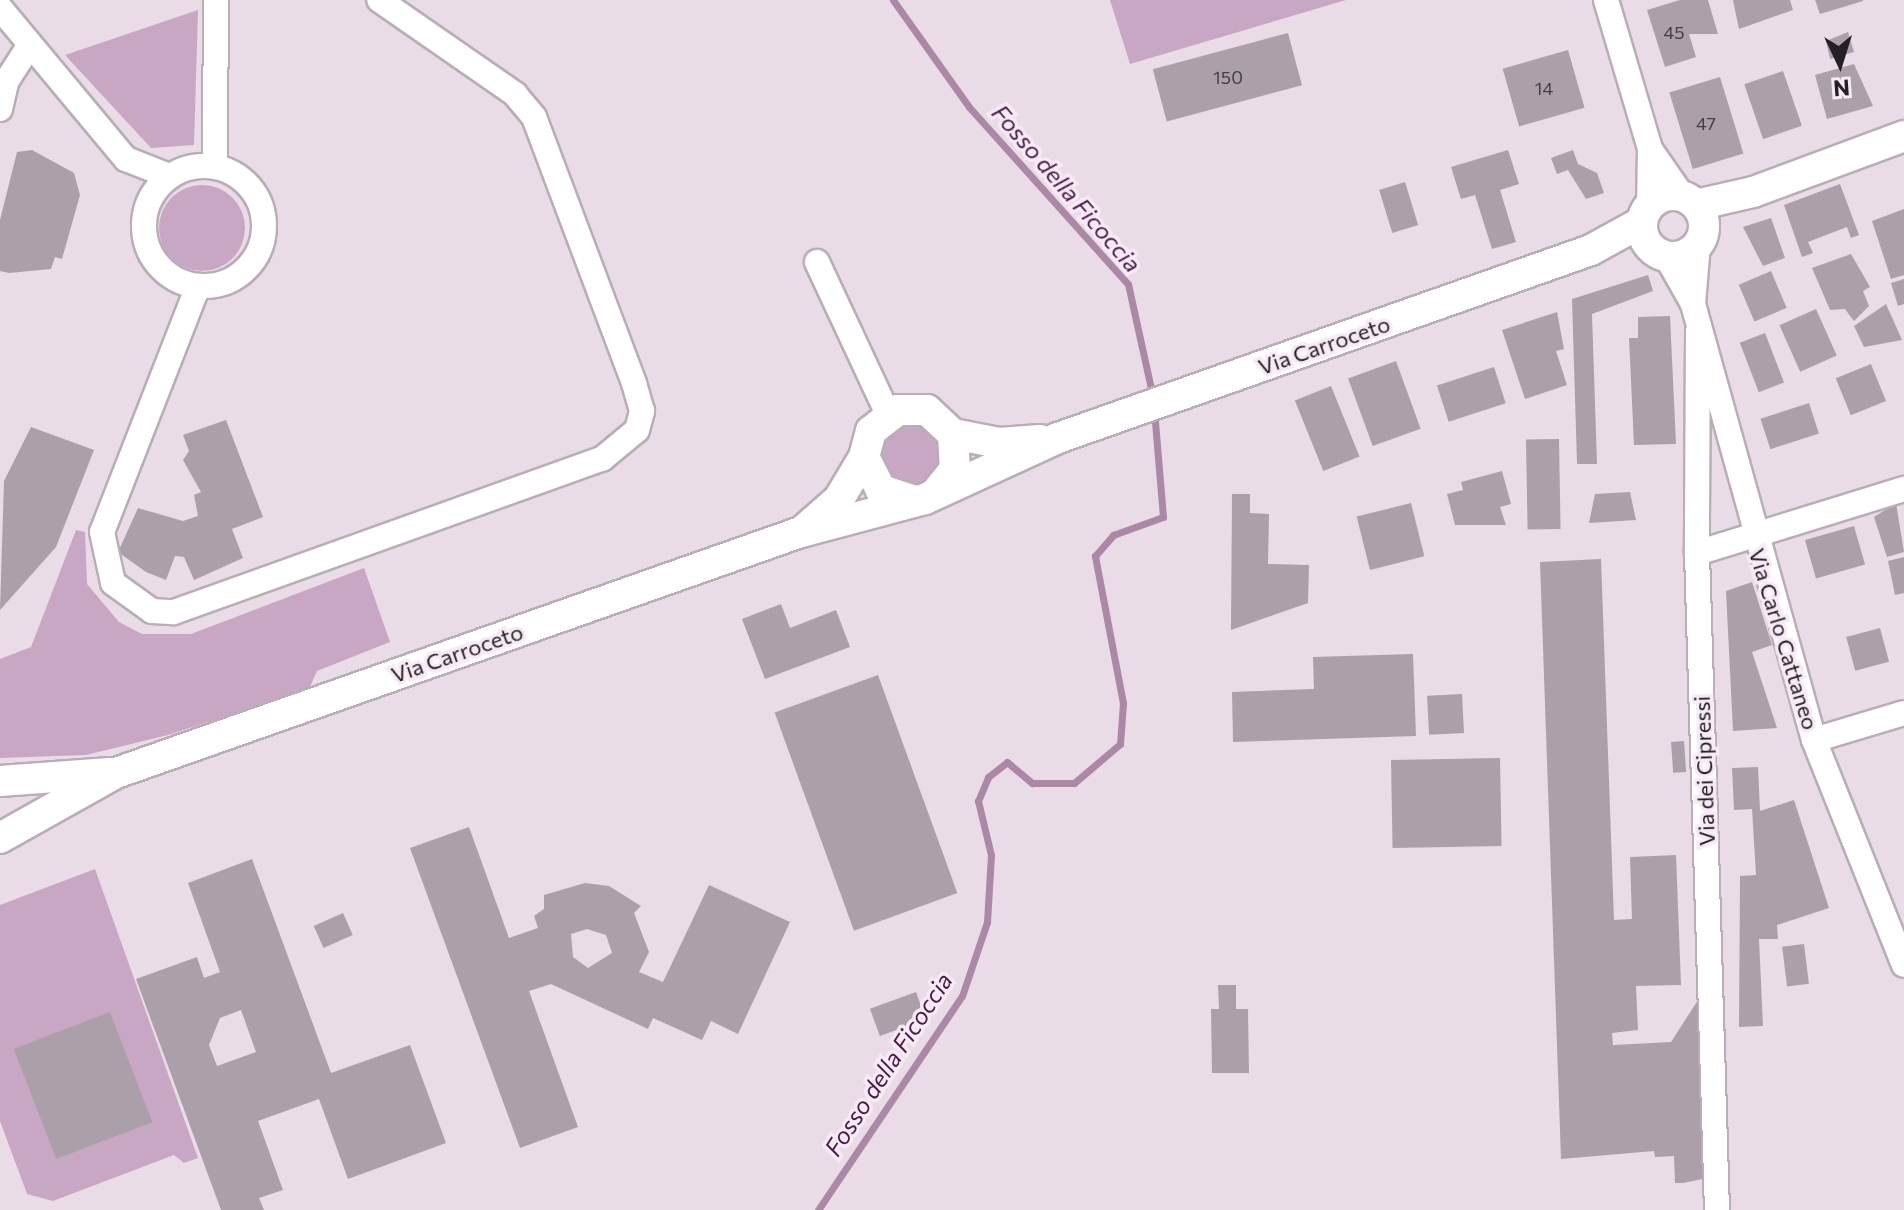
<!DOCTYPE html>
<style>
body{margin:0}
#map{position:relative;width:1904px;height:1210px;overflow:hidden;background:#e9dce7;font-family:Commissioner,sans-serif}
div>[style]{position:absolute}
.green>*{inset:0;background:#c8a7c4}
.round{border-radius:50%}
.stream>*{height:7px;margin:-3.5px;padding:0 3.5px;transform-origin:3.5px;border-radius:3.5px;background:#aa88a6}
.building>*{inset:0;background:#ab9fa9;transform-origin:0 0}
.roads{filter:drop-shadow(2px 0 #b9adb7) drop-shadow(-2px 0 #b9adb7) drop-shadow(0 2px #b9adb7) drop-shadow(0 -2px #b9adb7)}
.minor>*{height:24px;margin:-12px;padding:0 12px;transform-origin:12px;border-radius:12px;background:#fff}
.minor>.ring{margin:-12px;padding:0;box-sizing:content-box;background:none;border:24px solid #fff;border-radius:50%}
.tertiary>*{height:30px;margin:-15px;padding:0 15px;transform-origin:15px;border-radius:15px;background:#fff}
.tertiary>.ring{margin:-15px;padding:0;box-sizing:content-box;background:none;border:30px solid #fff;border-radius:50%}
span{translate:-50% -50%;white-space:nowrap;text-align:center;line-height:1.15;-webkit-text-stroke:7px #f7eaf5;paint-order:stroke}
.number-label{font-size:18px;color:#453f44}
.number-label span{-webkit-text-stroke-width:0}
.street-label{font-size:22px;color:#231f23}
.water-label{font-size:24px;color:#471b45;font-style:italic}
.north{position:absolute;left:1800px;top:24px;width:80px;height:80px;-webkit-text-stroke:6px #f7eaf5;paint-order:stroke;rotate:176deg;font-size:22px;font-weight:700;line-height:32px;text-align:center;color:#231f23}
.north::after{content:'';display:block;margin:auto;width:28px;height:36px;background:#231f23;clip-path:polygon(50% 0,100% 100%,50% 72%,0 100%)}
</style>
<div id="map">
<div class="green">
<i style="clip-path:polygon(1110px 0,1346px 0,1130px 64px)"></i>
<i style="clip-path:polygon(198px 10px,194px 145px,151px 148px,65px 55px)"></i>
<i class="round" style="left:159px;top:185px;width:86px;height:86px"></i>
<i class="round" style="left:880px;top:423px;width:62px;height:62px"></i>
<i style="clip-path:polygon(76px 530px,85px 532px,87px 584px,119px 622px,142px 634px,191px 634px,364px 568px,390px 642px,317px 671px,309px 689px,168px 735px,86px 755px,0 758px,0 659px,31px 647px)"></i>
<i style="clip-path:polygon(95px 869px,198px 1158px,184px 1163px,174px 1155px,53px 1201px,27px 1194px,0 1121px,0 905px)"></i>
</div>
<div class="stream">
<i style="left:893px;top:0;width:131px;rotate:54.6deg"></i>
<i style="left:969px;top:107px;width:238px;rotate:48.1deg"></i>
<i style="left:1128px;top:284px;width:117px;rotate:77.6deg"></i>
<i style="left:818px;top:1210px;width:258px;rotate:-56.1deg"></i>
<i style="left:962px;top:996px;width:78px;rotate:-71.3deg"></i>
<i style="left:987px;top:922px;width:67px;rotate:-86.6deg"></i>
<i style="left:991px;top:855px;width:56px;rotate:-103.5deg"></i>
<i style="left:978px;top:801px;width:26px;rotate:-67deg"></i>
<i style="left:988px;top:777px;width:24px;rotate:-38deg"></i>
<i style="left:1007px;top:762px;width:33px;rotate:40deg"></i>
<i style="left:1032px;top:783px;width:42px"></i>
<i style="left:1074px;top:783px;width:60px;rotate:-40.3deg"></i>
<i style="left:1120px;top:744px;width:41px;rotate:-85.8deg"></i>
<i style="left:1123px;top:703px;width:150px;rotate:-100.8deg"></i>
<i style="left:1095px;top:556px;width:28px;rotate:-49deg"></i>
<i style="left:1113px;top:535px;width:53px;rotate:-19.8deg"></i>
<i style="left:1163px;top:517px;width:107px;rotate:-94.8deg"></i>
</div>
<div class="building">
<i style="clip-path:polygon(1680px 0,1708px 0,1718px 34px,1689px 34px,1696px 57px,1665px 67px,1647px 10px)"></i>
<i style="clip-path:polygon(1733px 0,1790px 0,1793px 10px,1739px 29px)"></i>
<i style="clip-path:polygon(1815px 0,1863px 0,1863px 1px,1820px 14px)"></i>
<i style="clip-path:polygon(1848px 32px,1854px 52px,1830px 59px,1826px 41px)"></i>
<i style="left:1288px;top:33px;width:54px;height:140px;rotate:75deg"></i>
<i style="left:1568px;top:50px;width:60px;height:68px;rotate:74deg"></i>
<i style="clip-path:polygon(1854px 64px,1873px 106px,1827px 119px,1815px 75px)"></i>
<i style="left:1783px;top:71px;width:58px;height:41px;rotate:71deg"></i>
<i style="left:1720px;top:77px;width:80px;height:53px;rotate:73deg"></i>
<i style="clip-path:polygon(32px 150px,74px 173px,80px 195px,62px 259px,55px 257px,51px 269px,9px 273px,0 271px,0 220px,17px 152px)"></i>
<i style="clip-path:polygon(1508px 150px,1519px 184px,1500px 190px,1516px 242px,1492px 249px,1475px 195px,1461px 199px,1451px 167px)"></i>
<i style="clip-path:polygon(1573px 150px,1578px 164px,1597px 173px,1604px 193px,1586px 199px,1568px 170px,1557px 174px,1551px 158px)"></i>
<i style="left:1405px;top:182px;width:45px;height:27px;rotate:73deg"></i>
<i style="clip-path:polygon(1840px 184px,1859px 235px,1851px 238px,1847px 227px,1808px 242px,1813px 253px,1802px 257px,1784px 205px)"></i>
<i style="clip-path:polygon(1904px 209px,1904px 275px,1891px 279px,1872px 221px)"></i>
<i style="clip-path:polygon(1771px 218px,1785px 258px,1763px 266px,1743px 227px)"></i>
<i style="clip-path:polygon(1851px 254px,1870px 287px,1863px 291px,1869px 306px,1854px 321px,1845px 309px,1830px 310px,1812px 268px)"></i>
<i style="left:1771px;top:271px;width:40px;height:35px;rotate:67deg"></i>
<i style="clip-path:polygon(1648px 275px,1653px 291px,1592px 314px,1597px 464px,1577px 464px,1572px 299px)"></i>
<i style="clip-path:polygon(1904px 279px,1904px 304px,1898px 306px,1891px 283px)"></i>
<i style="clip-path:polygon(1886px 304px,1902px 340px,1864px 347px,1854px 326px)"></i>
<i style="left:1816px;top:309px;width:51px;height:40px;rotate:66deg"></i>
<i style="clip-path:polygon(1557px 312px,1564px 349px,1556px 351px,1567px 385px,1525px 399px,1502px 330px)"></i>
<i style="clip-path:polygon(1670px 316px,1676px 444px,1634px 445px,1629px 338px,1638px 338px,1638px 317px)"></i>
<i style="left:1765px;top:333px;width:53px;height:27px;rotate:69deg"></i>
<i style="left:1396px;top:361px;width:72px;height:51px;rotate:70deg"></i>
<i style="left:1871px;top:364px;width:40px;height:38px;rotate:68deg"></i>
<i style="left:1494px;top:367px;width:38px;height:60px;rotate:72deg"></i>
<i style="left:1331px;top:386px;width:76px;height:39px;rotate:68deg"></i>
<i style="left:1809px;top:403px;width:32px;height:51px;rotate:72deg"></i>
<i style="clip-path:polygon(226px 420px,263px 517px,232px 529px,243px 558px,194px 580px,184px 557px,175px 556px,166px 580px,146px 572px,118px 552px,138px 508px,183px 521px,198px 516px,194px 495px,201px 492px,183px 460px,189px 451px,183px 435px)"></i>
<i style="clip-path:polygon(31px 427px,94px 450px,56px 547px,0 610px,4px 481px)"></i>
<i style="left:1559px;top:439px;width:90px;height:33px;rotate:89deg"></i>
<i style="clip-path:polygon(1502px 471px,1511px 504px,1500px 507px,1506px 525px,1455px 525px,1447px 494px,1463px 490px,1461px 482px)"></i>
<i style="clip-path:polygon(1630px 492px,1636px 520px,1589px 523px,1595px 494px)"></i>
<i style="clip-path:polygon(1232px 494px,1250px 494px,1250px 513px,1269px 514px,1268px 564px,1309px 565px,1308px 603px,1231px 630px)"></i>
<i style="left:1411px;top:503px;width:55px;height:56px;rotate:76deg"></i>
<i style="clip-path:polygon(1896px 503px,1904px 552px,1887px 557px,1874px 517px)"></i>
<i style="left:1854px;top:526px;width:40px;height:51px;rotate:74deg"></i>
<i style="clip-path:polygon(1904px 557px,1904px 593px,1895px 595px,1888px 561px)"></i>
<i style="clip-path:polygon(1601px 559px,1614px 920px,1632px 919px,1630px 857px,1676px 855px,1681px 985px,1636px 986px,1638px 1030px,1612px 1033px,1613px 1045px,1671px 1042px,1700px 997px,1707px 1178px,1683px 1183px,1675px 1183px,1674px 1156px,1655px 1157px,1654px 1151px,1561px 1159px,1540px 562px)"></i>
<i style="clip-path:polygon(1752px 582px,1772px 645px,1752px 652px,1777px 728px,1733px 731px,1726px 591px)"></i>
<i style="clip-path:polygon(781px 604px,790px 628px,836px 610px,850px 647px,765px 679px,742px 619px)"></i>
<i style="left:1880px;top:628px;width:35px;height:35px;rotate:75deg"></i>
<i style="clip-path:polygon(1413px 654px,1416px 736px,1233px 742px,1232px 692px,1314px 689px,1313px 657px)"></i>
<i style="left:878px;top:675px;width:232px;height:110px;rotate:70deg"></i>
<i style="left:1462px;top:694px;width:39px;height:35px;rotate:87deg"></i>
<i style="left:1684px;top:741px;width:31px;height:13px;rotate:86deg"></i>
<i style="left:1500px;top:758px;width:88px;height:109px;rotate:89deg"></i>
<i style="clip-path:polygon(1758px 767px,1760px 811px,1794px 800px,1829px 908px,1777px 925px,1778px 939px,1759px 939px,1763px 1026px,1739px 1027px,1740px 876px,1756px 875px,1752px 809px,1734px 810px,1732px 768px)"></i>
<i style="clip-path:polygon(evenodd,469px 827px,509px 938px,538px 928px,534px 916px,544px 909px,544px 895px,585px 883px,609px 886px,641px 906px,634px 913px,649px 952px,639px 972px,663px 982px,709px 885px,790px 922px,738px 1034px,711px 1021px,702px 1040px,653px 1018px,648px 1029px,551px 984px,529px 991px,578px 1127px,520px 1148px,410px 848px,469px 827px,587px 929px,606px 935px,612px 953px,588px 968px,573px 957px,571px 934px,587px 929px)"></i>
<i style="clip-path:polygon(evenodd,252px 859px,331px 1073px,410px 1045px,446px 1143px,348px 1179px,319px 1099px,258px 1121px,283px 1190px,259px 1198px,264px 1210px,221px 1210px,136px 979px,197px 957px,204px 978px,220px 972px,188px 883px,252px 859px,241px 1010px,256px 1052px,217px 1066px,209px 1045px,220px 1018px,241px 1010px)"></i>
<i style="left:343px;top:913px;width:24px;height:32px;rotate:66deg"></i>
<i style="left:1804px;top:944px;width:40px;height:22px;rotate:83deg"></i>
<i style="clip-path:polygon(1218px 985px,1236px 985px,1236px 1009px,1248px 1009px,1249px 1073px,1212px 1073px,1211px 1009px,1219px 1009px)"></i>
<i style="left:916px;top:992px;width:29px;height:49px;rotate:70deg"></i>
<i style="left:110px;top:1012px;width:118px;height:103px;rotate:69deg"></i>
</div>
<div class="roads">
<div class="minor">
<i style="left:1606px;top:0;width:155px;rotate:73.5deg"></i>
<i style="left:1650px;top:149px;width:56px;rotate:91deg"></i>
<i style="left:0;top:8px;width:197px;rotate:50.2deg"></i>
<i style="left:126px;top:159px;width:46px;rotate:21.6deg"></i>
<i style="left:0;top:109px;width:28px;rotate:-77deg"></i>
<i style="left:6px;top:82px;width:43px;rotate:-57.4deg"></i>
<i style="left:1650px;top:149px;width:56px;rotate:55.2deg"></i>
<i class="ring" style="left:144px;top:166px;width:96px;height:96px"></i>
<i style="left:215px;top:166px;width:166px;rotate:-89.7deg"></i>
<i style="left:1666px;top:256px;width:55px;rotate:60.6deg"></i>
<i style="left:1693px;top:304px;width:452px;rotate:74.5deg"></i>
<i style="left:1814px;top:740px;width:242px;rotate:68.2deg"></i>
<i style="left:817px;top:262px;width:168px;rotate:65deg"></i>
<i style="left:198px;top:286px;width:264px;rotate:111.3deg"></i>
<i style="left:102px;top:532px;width:52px;rotate:77.8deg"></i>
<i style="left:113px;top:583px;width:48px;rotate:35.7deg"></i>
<i style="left:152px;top:611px;width:22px;rotate:3deg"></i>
<i style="left:174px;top:612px;width:455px;rotate:-19.7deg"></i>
<i style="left:602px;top:459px;width:45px;rotate:-39.6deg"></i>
<i style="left:637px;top:430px;width:20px;rotate:-75deg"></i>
<i style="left:642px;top:411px;width:29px;rotate:-106deg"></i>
<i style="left:634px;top:383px;width:284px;rotate:-110.6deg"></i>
<i style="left:534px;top:117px;width:30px;rotate:-130deg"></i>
<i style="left:515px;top:94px;width:165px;rotate:-145.3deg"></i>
<i style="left:1693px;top:304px;width:59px;rotate:-85.2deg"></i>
<i style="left:1698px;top:331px;width:222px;rotate:90.3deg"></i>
<i style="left:1697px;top:553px;width:657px;rotate:88.26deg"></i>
<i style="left:1697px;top:553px;width:217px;rotate:-17.2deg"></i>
<i style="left:1814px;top:740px;width:94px;rotate:-16.7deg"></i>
</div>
<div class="tertiary">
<i class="ring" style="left:1642px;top:195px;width:32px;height:32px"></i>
<i style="left:1696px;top:205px;width:58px;rotate:-12.8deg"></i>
<i style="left:1753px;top:192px;width:161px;rotate:-20.3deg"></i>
<i style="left:953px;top:434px;width:47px;rotate:11.1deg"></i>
<i style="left:999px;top:443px;width:41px;rotate:-4.2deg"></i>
<i style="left:915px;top:501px;width:36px;rotate:-162deg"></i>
<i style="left:881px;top:490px;width:37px;rotate:-117deg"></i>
<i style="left:864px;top:457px;width:27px;rotate:-75deg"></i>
<i style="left:871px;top:431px;width:34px;rotate:-38deg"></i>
<i style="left:898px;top:410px;width:29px"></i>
<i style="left:927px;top:410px;width:35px;rotate:43deg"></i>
<i style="left:953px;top:434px;width:35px;rotate:87deg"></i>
<i style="left:955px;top:469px;width:32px;rotate:129deg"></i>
<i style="left:806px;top:528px;width:44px;rotate:-41.3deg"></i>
<i style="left:839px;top:499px;width:49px;rotate:-59.2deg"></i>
<i style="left:0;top:781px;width:110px;rotate:-4.2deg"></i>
<i style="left:0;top:838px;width:133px;rotate:-29.3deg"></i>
<i style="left:116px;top:773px;width:723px;rotate:-19.39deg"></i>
<i style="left:798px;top:533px;width:131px;rotate:-15deg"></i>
<i style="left:925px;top:499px;width:146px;rotate:-24.6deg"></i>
<i style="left:1058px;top:438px;width:565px;rotate:-19.43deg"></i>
<i style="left:1591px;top:250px;width:58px;rotate:-28.8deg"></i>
</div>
</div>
<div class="number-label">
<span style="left:1674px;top:32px">45</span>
<span style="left:1228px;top:77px">150</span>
<span style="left:1544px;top:88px">14</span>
<span style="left:1706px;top:123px">47</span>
</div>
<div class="street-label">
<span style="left:1324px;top:345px;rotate:-19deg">Via Carroceto</span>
<span style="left:1784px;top:639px;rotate:73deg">Via Carlo Cattaneo</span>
<span style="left:457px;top:653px;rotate:-19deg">Via Carroceto</span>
<span style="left:1704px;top:771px;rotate:-92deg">Via dei Cipressi</span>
</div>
<div class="water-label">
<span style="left:1067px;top:188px;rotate:49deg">Fosso della Ficoccia</span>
<span style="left:888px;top:1064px;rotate:-57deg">Fosso della Ficoccia</span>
</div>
<div class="north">N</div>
</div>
